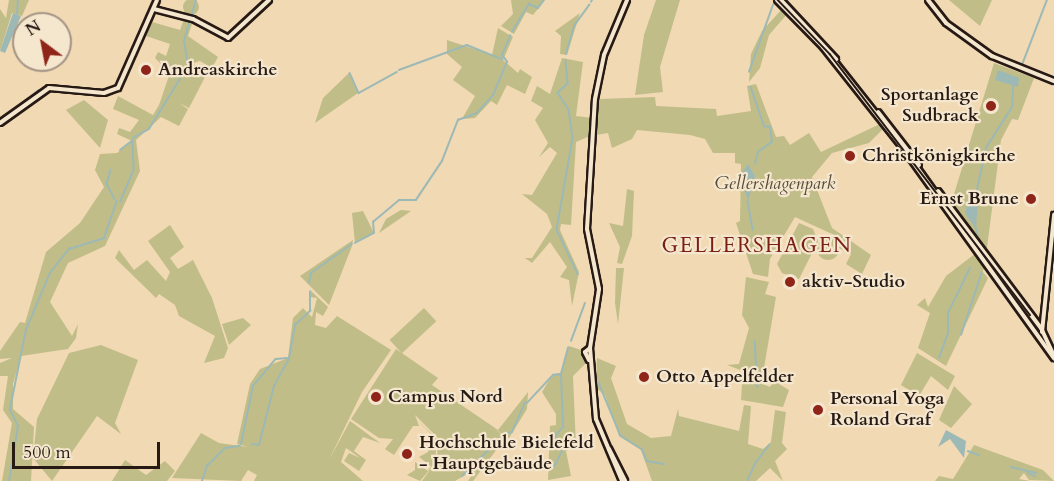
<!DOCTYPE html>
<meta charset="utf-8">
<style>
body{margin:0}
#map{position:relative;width:1054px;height:481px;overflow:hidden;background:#f0d9b3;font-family:Cardo,serif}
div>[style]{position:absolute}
.green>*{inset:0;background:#c1bd88;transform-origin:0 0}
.round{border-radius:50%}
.water>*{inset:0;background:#9db9b5}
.stream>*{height:1.5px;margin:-0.75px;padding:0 0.75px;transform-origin:0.75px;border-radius:0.75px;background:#9db9b5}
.roads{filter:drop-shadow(2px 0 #271a14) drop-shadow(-2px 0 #271a14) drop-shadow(0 2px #271a14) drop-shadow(0 -2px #271a14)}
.secondary>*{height:4px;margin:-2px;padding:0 2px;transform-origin:2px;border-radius:2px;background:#f5e6ce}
.tram>*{height:1.5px;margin:-0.75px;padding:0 0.75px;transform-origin:0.75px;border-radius:0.75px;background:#271a14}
.dots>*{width:16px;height:16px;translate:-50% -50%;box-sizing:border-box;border:3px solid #f5e6ce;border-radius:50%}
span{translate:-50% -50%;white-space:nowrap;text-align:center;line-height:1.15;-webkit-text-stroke:4.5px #f5e6ce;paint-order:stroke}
.poi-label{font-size:18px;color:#271a14;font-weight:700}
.left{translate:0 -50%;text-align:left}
.right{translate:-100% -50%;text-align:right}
.park-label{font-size:18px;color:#554b37;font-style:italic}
.quarter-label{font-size:21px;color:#7a1f14;letter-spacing:1.5px}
.north{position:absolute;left:12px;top:12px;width:60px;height:60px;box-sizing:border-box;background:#f5e6ce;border:2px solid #a39484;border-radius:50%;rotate:328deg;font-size:16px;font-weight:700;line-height:24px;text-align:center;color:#271a14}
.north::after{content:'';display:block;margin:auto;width:21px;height:27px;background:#8f2418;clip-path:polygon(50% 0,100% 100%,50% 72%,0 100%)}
.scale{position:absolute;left:12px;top:442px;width:148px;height:27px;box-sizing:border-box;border:3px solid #271a14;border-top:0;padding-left:8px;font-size:18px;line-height:21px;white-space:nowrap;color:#271a14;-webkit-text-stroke:4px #f5e6ce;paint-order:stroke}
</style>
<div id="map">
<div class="green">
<i class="round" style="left:183px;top:-1px;width:16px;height:16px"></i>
<i style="clip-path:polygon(9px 0,29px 0,22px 16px,12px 13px,0 51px,0 9px,6px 18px)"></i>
<i style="clip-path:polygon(511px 0,545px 0,533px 15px,526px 12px,514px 34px,501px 26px,513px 14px)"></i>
<i style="clip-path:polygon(656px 0,680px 0,660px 67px,663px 92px,635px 95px,644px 35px)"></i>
<i style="clip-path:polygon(949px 0,992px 0,980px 26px)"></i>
<i style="clip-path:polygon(783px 8px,788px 13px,769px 35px,760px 68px,749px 82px,751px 54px,762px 31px)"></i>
<i style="clip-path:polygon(580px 13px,567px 55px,560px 54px,561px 36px,555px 31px)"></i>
<i style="clip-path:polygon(184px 19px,193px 21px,188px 36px,218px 57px,212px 68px,200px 61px,193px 63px,205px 77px,189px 108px,179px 103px,188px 109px,179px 126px,161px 117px,136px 140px,140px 171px,105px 246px,68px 263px,50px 302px,72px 336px,78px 324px,76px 338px,68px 349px,21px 356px,13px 384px,13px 409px,34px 427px,31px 481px,2px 481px,12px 423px,3px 410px,8px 376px,0 376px,0 363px,12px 358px,0 359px,0 351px,20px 322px,25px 323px,46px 252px,80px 223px,104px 187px,95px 170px,100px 154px,117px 153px,132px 141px,117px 134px,119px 128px,130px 132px,139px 120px,113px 109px,118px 96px,153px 115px,159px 105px,170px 73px,155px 58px,158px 52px,166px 56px,170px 44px,146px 36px,152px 22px,180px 30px)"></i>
<i style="clip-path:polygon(498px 28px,513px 37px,503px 60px,518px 73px,520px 69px,532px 77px,525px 94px,507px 85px,497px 105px,491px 101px,475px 118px,462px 119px,475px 96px,453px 80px,462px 67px,447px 54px,447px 40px,492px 55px)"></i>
<i style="clip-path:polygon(562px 58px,583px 62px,576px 116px,592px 118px,590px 136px,576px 142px,571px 225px,561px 224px,560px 230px,579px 272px,572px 306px,569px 280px,560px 277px,567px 267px,550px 242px,532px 263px,525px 258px,532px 258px,552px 227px,547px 214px,522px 194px,532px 195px,557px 153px,550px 147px,539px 157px,548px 143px,535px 120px,543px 108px,531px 101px,537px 86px,550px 94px)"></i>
<i style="clip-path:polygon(994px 63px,1034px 78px,1018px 120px,1012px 119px,1001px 140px,986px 255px,951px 204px)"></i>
<i style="clip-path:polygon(349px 73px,358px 93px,315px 123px,323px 98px)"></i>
<i style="clip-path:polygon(756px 84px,776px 137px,784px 136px,790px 145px,809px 133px,821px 152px,882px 123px,885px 127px,869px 143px,832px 153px,812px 177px,832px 228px,871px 255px,862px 274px,846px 264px,851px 254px,839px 248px,843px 239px,795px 217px,770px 259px,768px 277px,753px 274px,736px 223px,740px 221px,741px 164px,735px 163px,735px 153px,713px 153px,705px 139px,690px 135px,637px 130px,632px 139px,612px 148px,608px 133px,596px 135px,599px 99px,655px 97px,656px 106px,716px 109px,717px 116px,751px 111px,747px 86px)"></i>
<i style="clip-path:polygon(84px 100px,108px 120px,100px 148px,66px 110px)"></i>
<i style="clip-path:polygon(627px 189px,634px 191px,632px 236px,622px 264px,617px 263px,620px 247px,609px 223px,623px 226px)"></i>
<i style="clip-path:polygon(401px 210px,411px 211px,379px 233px,386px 219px)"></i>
<i style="clip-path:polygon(363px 211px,374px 233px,355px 243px,352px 213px)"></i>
<i style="clip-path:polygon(799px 223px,813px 229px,818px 241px,799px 279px,782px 273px,777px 264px)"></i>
<i style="clip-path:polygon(170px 225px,184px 247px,170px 258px,178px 269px,193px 260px,212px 298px,228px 348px,224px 358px,204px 363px,215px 336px,179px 316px,175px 305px,159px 294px,156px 298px,115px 258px,119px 250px,134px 270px,147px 260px,166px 281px,170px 272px,148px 241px)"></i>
<i class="round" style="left:817px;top:238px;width:22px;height:22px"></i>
<i style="clip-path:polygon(353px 240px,352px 246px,329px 305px,300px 276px)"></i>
<i style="clip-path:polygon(976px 253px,987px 267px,982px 271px,988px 278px,946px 366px,918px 348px,930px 313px,917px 305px,925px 298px,928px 307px,946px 276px)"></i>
<i style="clip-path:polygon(616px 268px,624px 268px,618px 324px,615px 303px)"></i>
<i style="clip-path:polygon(746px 277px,769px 282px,765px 294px,776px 297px,764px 368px,756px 381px,770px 387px,774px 381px,789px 390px,783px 407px,741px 400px,743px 371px,727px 365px,739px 364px,749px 328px,742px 315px)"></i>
<i style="clip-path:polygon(310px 290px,328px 307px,323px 316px,316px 312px,315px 325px,326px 328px,337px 316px,391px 350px,362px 392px,329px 460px,350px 421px,380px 443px,363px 437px,354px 451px,366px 460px,359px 471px,344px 461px,349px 453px,360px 458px,346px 448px,341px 462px,363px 481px,254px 481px,257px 475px,248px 470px,241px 481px,172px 478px,201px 433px,219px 443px,248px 447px,237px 444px,250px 384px,260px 369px,288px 358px,293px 318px,303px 308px,312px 317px,317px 298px,310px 297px)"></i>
<i style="left:424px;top:308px;width:18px;height:47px;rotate:47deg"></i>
<i style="clip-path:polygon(243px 318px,251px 325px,229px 345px,222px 324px)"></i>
<i style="clip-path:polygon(101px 345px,138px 360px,115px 423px,121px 434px,97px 416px,52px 481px,33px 458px,37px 419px,69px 353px)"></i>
<i style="clip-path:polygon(569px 346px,581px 350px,588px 361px,573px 376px,576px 447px,566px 451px,571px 476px,548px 480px,550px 426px,556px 425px,556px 414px,542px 392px,553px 374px,561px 373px)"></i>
<i style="clip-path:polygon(396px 349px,438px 378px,432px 385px,498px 430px,528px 392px,527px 409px,509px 438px,493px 428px,506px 437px,473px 481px,468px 481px,476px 469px,455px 481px,422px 481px,437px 460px,438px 438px,415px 415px,419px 426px,413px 426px,394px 455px,385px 449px,393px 439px,379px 438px,351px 419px)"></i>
<i style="clip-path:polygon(917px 353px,955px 376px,948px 390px,931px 376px,919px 396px,901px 385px)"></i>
<i style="clip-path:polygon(597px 358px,616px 366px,611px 378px,627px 424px,651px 438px,671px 436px,678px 409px,679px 416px,739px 431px,744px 405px,751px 406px,748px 444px,763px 449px,771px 442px,775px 410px,786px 412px,782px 443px,787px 449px,775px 461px,783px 481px,770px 468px,756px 481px,652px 481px,641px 450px,619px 436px,605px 395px,596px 388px)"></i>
<i style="clip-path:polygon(954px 386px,972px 404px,951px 428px,939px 420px)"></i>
<i style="clip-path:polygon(415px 418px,437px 439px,435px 462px,432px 467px,420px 481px,407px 475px,415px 470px,415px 462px,428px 471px,431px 466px,419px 457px,428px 452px,431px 434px)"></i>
<i style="clip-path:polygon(974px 445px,1043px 470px,1054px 481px,1029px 480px,1024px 473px,1019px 479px,1030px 481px,935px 481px,939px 476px,953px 479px)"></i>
<i style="clip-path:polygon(125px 460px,146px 475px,165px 461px,175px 471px,167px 481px,112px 481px)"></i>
</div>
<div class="water">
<i style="clip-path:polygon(13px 13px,21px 16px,5px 53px,0 51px)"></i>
<i style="clip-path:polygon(998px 70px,1019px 78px,1018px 87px,995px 80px)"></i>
<i style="clip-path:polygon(748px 164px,755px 176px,748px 201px,740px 176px)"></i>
<i style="clip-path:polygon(970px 194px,978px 196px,976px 229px,965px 213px)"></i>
<i style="clip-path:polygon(946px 430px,966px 441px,964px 458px,950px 439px,938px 447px)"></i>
</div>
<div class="stream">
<i style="left:591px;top:2px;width:2px;rotate:-63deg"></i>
<i style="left:17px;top:14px;width:14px;rotate:-86deg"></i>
<i style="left:512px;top:32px;width:33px;rotate:-59deg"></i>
<i style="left:529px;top:4px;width:10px;rotate:24deg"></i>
<i style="left:538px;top:8px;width:10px;rotate:-53deg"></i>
<i style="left:566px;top:54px;width:29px;rotate:-74deg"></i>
<i style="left:574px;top:26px;width:26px;rotate:-54deg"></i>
<i style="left:566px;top:60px;width:24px;rotate:85deg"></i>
<i style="left:568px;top:84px;width:13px;rotate:138deg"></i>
<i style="left:558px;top:93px;width:20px;rotate:57deg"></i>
<i style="left:569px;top:110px;width:28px;rotate:82deg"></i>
<i style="left:573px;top:138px;width:93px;rotate:99.9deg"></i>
<i style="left:557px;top:230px;width:49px;rotate:64.5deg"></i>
<i style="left:1022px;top:65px;width:70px;rotate:-69deg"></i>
<i style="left:399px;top:70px;width:72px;rotate:-20.2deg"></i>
<i style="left:467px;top:45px;width:38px;rotate:22deg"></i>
<i style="left:749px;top:72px;width:71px;rotate:-70.3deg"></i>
<i style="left:350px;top:73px;width:22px;rotate:66deg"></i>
<i style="left:359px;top:93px;width:43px;rotate:-28.9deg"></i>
<i style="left:751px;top:87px;width:40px;rotate:71.1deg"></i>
<i style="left:5px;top:117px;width:43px;rotate:-38.5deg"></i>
<i style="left:133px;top:138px;width:18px;rotate:-29deg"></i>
<i style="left:149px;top:129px;width:74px;rotate:-58.2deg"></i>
<i style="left:188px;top:66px;width:25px;rotate:-99deg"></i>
<i style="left:184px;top:41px;width:43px;rotate:-73.7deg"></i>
<i style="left:133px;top:140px;width:30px;rotate:88deg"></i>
<i style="left:120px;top:150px;width:15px;rotate:-37deg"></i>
<i style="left:755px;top:164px;width:12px;rotate:-76deg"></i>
<i style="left:758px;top:152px;width:17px;rotate:-36deg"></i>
<i style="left:772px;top:142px;width:15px;rotate:-98deg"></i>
<i style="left:770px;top:127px;width:5px;rotate:180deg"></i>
<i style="left:111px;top:170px;width:15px;rotate:106deg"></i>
<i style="left:107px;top:184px;width:17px;rotate:62deg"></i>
<i style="left:976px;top:194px;width:47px;rotate:-77.7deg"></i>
<i style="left:986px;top:148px;width:49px;rotate:-57.6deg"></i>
<i style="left:1012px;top:107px;width:20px;rotate:-87deg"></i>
<i style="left:748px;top:201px;width:29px;rotate:80deg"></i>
<i style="left:120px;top:202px;width:33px;rotate:-67deg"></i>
<i style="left:976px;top:227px;width:15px;rotate:79deg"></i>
<i style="left:355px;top:243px;width:21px;rotate:-28deg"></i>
<i style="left:374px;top:233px;width:11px;rotate:-95deg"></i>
<i style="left:373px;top:222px;width:34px;rotate:-40deg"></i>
<i style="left:399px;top:200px;width:17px"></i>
<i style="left:416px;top:200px;width:47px;rotate:-56.3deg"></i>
<i style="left:442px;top:161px;width:44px;rotate:-68.7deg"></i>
<i style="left:458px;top:120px;width:20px;rotate:-20deg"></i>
<i style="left:477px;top:113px;width:24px;rotate:-48deg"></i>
<i style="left:493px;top:95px;width:36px;rotate:-67deg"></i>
<i style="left:507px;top:62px;width:9px;rotate:-126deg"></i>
<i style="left:502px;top:55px;width:21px;rotate:-67deg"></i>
<i style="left:309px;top:283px;width:10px;rotate:-79deg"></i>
<i style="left:311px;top:273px;width:50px;rotate:-35.3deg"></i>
<i style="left:961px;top:335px;width:66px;rotate:-71.6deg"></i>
<i style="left:571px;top:341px;width:40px;rotate:-69.8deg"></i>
<i style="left:755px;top:341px;width:46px;rotate:86.3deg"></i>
<i style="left:939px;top:358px;width:27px;rotate:-70deg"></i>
<i style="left:948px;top:333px;width:20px;rotate:-90deg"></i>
<i style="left:948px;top:313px;width:50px;rotate:-63.9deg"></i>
<i style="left:599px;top:383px;width:57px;rotate:67.5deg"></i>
<i style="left:621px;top:436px;width:25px;rotate:32deg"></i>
<i style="left:642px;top:449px;width:13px;rotate:67deg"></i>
<i style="left:647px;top:461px;width:17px;rotate:10deg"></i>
<i style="left:527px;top:403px;width:38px;rotate:-47deg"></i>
<i style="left:553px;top:375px;width:8px;rotate:-7deg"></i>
<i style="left:561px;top:374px;width:27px;rotate:-75deg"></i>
<i style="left:10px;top:409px;width:81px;rotate:-78.6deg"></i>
<i style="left:26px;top:330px;width:62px;rotate:-67.2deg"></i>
<i style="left:50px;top:273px;width:31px;rotate:-52deg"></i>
<i style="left:69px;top:249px;width:37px;rotate:-17deg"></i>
<i style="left:104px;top:238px;width:39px;rotate:-71deg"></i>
<i style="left:504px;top:434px;width:8px;rotate:-14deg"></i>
<i style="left:512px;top:432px;width:32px;rotate:-66deg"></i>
<i style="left:241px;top:444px;width:59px;rotate:-78.3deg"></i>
<i style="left:253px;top:386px;width:35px;rotate:-50deg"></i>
<i style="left:276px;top:359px;width:11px;rotate:-5deg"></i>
<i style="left:252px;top:444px;width:7px;rotate:8deg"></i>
<i style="left:259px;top:445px;width:61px;rotate:-75.7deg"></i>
<i style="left:274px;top:386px;width:31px;rotate:-61deg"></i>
<i style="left:289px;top:359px;width:35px;rotate:-80deg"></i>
<i style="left:295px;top:325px;width:21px;rotate:-43deg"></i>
<i style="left:310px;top:311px;width:19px;rotate:-90deg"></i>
<i style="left:968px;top:451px;width:12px;rotate:20deg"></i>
<i style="left:757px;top:461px;width:20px;rotate:-53deg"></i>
<i style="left:554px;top:467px;width:20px;rotate:-63deg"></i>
<i style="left:563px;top:449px;width:15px;rotate:-122deg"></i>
<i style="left:555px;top:436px;width:12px;rotate:-48deg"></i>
<i style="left:563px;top:427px;width:53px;rotate:-92.2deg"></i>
<i style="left:1011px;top:467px;width:26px;rotate:13deg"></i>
<i style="left:1028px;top:473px;width:8px;rotate:23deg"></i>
<i style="left:462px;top:476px;width:57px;rotate:-44.3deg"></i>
<i style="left:9px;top:481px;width:56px;rotate:-80.7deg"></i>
<i style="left:18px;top:426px;width:18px;rotate:-117deg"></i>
<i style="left:202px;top:481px;width:16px;rotate:-72deg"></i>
<i style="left:207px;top:466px;width:25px;rotate:-45deg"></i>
<i style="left:225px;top:448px;width:15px;rotate:-8deg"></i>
<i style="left:747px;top:481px;width:21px;rotate:-65deg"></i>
</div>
<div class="roads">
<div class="secondary">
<i style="left:777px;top:0;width:66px;rotate:45.6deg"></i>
<i style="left:823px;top:47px;width:124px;rotate:51.6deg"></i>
<i style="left:900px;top:144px;width:264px;rotate:54.3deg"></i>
<i style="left:781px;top:0;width:81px;rotate:47deg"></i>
<i style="left:928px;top:0;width:29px;rotate:52deg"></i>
<i style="left:946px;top:23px;width:57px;rotate:35.7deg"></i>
<i style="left:992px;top:56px;width:67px;rotate:22deg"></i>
<i style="left:154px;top:9px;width:40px;rotate:14.4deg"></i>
<i style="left:193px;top:19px;width:40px;rotate:28deg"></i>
<i style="left:228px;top:38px;width:56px;rotate:-42.8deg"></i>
<i style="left:878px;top:112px;width:67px;rotate:52.3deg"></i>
<i style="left:0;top:123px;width:60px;rotate:-35.5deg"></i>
<i style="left:49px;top:88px;width:55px;rotate:5.2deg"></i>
<i style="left:104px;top:93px;width:15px;rotate:-20deg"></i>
<i style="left:118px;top:88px;width:96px;rotate:-66.1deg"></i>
<i style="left:938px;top:191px;width:171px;rotate:53.1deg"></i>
<i style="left:1041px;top:328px;width:31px;rotate:65deg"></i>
<i style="left:1042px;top:332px;width:118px;rotate:-84.1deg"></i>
<i style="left:590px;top:348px;width:60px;rotate:-81.3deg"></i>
<i style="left:599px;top:289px;width:61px;rotate:-101.3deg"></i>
<i style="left:587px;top:229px;width:130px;rotate:-86.5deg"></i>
<i style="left:595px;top:99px;width:45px;rotate:-78.4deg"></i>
<i style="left:604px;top:55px;width:60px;rotate:-67.3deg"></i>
<i style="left:590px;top:348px;width:71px;rotate:85.2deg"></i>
<i style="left:596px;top:419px;width:67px;rotate:67.2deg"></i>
<i style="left:589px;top:360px;width:9px;rotate:-117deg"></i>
<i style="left:585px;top:352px;width:6px;rotate:-39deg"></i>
<i style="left:609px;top:449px;width:36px;rotate:63deg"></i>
</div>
</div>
<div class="tram">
<i style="left:778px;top:0;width:75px;rotate:46.1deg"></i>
<i style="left:830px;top:54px;width:329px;rotate:52.5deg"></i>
</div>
<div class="dots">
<i style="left:146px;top:70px;background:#8f2418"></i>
<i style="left:991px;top:106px;background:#8f2418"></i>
<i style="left:850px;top:156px;background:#8f2418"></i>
<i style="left:1031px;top:199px;background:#8f2418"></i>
<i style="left:790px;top:282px;background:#8f2418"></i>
<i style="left:644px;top:377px;background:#8f2418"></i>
<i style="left:376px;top:397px;background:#8f2418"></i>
<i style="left:818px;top:410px;background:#8f2418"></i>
<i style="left:407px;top:454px;background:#8f2418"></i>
</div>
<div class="poi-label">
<span class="left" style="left:158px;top:70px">Andreaskirche</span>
<span class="right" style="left:979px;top:106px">Sportanlage<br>Sudbrack</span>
<span class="left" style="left:862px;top:156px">Christkönigkirche</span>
<span class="right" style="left:1019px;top:199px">Ernst Brune</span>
<span class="left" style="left:802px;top:282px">aktiv-Studio</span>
<span class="left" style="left:656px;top:377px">Otto Appelfelder</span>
<span class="left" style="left:388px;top:397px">Campus Nord</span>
<span class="left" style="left:830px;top:410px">Personal Yoga<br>Roland Graf</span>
<span class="left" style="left:419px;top:454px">Hochschule Bielefeld<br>- Hauptgebäude</span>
</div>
<div class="park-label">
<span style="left:775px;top:184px">Gellershagenpark</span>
</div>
<div class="quarter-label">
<span style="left:757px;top:246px">GELLERSHAGEN</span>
</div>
<div class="north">N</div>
<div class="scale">500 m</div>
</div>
